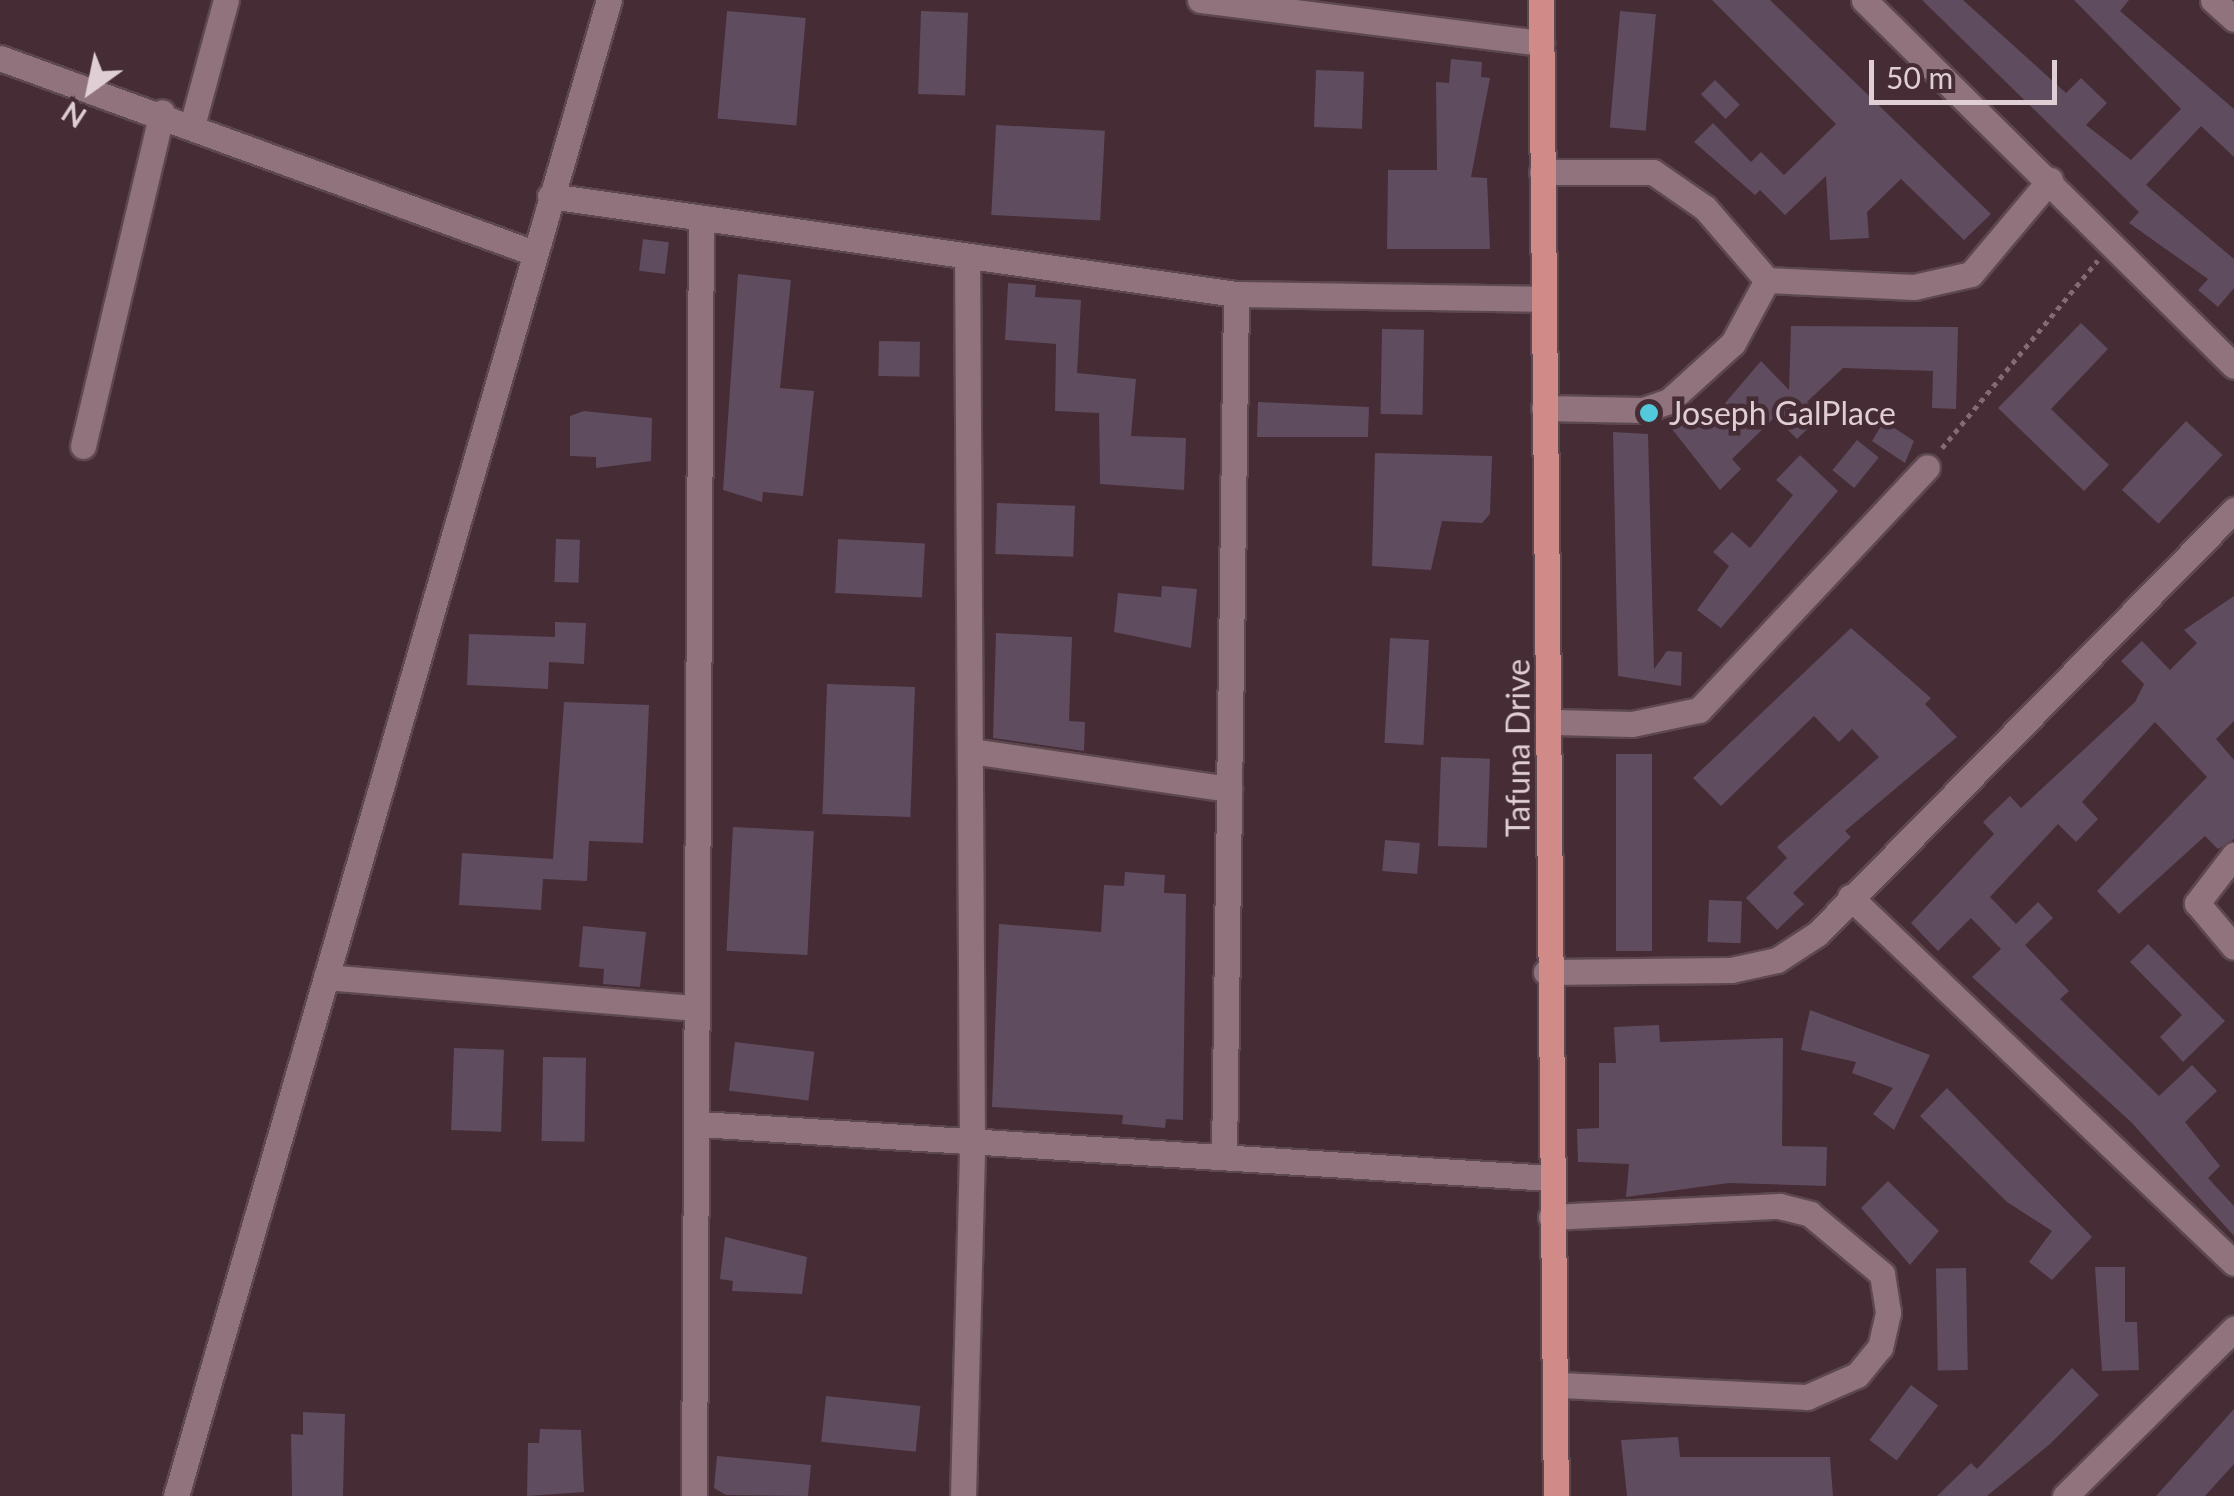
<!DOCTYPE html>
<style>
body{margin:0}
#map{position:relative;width:2234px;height:1496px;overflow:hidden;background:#452c35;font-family:Lato,sans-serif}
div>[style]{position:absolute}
.building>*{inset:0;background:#604c5f;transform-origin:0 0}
.path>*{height:5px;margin-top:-2.5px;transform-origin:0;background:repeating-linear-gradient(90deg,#826c73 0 5px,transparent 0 10px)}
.roads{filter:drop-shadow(2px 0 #5d484f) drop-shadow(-2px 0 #5d484f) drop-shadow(0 2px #5d484f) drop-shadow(0 -2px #5d484f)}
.minor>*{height:25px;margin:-12.5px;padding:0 12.5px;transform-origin:12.5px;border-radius:12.5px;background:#91737d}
.major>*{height:25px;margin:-12.5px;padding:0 12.5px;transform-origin:12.5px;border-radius:12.5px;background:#d08b88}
.dots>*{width:28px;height:28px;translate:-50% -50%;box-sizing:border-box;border:5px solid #452c35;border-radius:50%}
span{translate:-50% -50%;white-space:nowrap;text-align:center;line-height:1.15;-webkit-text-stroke:9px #452c35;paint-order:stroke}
.poi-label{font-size:32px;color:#dfced3}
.left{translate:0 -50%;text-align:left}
.street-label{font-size:32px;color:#dfced3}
.north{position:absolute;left:40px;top:40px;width:100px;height:100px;-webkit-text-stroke:8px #452c35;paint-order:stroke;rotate:213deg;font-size:28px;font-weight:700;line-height:40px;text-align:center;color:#dfced3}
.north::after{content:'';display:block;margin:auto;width:35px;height:45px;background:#dfced3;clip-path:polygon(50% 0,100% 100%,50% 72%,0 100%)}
.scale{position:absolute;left:1869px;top:60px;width:188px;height:45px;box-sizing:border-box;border:5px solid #dfced3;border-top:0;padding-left:12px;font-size:30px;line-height:35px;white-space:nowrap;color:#dfced3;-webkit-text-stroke:8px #452c35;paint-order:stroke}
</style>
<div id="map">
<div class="building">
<i style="clip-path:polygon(1712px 0,1770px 0,1991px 214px,1964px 240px,1901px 179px,1867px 212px,1869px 238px,1830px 240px,1826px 176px,1785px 215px,1760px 190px,1755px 195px,1694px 142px,1713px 123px,1751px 162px,1761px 152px,1784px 175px,1836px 124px)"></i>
<i style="clip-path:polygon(1922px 0,1963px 0,2066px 93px,2081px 78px,2107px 103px,2086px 125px,2131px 160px,2181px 109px,2074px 0,2129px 0,2120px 11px,2234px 109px,2234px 157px,2201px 126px,2146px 185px,2234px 259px,2234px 288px,2218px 307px,2198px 290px,2208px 279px,2129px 223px,2139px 212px)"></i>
<i style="left:727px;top:11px;width:79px;height:108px;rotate:5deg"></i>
<i style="left:921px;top:11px;width:47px;height:83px;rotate:2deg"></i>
<i style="left:1620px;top:11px;width:36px;height:117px;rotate:5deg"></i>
<i style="clip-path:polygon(1451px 59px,1482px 62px,1481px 77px,1490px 78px,1471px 177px,1487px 178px,1490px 249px,1387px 249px,1388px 170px,1437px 170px,1436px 82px,1449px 83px)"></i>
<i style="left:1316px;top:70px;width:48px;height:57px;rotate:2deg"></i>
<i style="left:1715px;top:80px;width:35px;height:20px;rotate:45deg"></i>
<i style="left:996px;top:125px;width:109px;height:90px;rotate:3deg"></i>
<i style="left:643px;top:239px;width:26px;height:32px;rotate:7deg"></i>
<i style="clip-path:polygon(738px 274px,791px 280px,780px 388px,814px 391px,803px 496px,763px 492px,762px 502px,723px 490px)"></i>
<i style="clip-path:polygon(1008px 283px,1036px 285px,1035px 297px,1081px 300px,1077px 373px,1136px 379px,1131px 436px,1186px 438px,1184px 490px,1100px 484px,1099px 413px,1055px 411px,1056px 344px,1005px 340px)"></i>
<i style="clip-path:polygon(2081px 323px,2108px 349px,2051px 409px,2109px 465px,2084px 491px,1998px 408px)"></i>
<i style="clip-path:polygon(1791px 326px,1958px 327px,1956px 409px,1932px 408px,1933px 371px,1843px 368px,1807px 402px,1821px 416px,1797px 439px,1775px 417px,1732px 459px,1741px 469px,1720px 490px,1672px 429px,1688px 414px,1703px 429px,1761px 361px,1789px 390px)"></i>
<i style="left:1382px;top:329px;width:42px;height:85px;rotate:1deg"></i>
<i style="left:879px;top:341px;width:41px;height:35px;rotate:1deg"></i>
<i style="clip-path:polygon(1258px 402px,1369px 407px,1368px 437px,1257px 437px)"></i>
<i style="clip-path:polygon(584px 411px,652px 418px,651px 461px,596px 468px,596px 457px,570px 456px,570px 416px)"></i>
<i style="clip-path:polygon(1884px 421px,1914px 441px,1905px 463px,1872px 441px)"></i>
<i style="left:2186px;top:421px;width:50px;height:94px;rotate:43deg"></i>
<i style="clip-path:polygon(1613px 432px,1648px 434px,1654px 669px,1667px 651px,1682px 652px,1681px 686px,1618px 676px)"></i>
<i style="left:1857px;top:440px;width:28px;height:39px;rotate:39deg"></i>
<i style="clip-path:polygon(1375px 453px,1492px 456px,1490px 514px,1482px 523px,1442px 521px,1431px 570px,1372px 566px)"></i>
<i style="clip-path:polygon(1800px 455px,1838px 491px,1721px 628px,1697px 610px,1729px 566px,1713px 552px,1732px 532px,1750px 548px,1793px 495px,1776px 480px)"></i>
<i style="left:997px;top:503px;width:78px;height:51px;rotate:2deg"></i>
<i style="left:556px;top:539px;width:24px;height:43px;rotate:2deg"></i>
<i style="left:838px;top:539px;width:87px;height:54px;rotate:3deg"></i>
<i style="clip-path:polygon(1162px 586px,1197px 589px,1191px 648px,1114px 632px,1118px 593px,1161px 597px)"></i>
<i style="clip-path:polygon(2234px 596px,2234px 721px,2216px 739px,2234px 760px,2234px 839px,2218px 849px,2205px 836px,2119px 914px,2097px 891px,2207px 777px,2155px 722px,2082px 802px,2098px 819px,2076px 842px,2058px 824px,1990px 897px,2016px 924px,2038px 902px,2053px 918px,2025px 945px,2069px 991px,2060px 999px,2159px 1096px,2192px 1065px,2217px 1091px,2185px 1122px,2220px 1166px,2208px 1178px,2234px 1206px,2234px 1236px,2131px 1122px,1972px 977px,2001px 949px,1971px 918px,1938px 951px,1911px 923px,1994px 834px,1983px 822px,2010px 796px,2021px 808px,2135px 702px,2144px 684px,2121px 661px,2142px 641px,2170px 670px,2197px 643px,2184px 630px)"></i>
<i style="clip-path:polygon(555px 622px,586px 623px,584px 664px,549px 662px,548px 689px,467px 685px,469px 634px,555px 637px)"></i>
<i style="clip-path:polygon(1851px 628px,1931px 698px,1925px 704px,1957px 737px,1845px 831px,1851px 837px,1793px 893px,1804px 904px,1777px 930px,1746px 898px,1787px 858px,1777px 847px,1879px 757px,1852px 729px,1839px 742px,1814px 716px,1721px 806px,1693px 778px)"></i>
<i style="clip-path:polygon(996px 633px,1072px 637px,1069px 721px,1085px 722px,1084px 751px,993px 738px)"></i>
<i style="left:1390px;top:638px;width:39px;height:105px;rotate:3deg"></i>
<i style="left:827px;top:684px;width:88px;height:130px;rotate:2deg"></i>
<i style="clip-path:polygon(564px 702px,649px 705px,643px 843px,589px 841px,587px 881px,543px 879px,541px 910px,459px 905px,462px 853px,553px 859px)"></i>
<i style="left:1652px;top:754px;width:197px;height:36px;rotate:90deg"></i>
<i style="left:1441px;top:757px;width:49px;height:89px;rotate:2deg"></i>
<i style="left:733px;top:827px;width:81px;height:124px;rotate:3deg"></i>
<i style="left:1385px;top:840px;width:35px;height:31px;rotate:5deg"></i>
<i style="clip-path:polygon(1125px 872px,1165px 875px,1164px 893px,1186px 894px,1183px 1120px,1166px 1119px,1165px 1128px,1122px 1124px,1123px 1115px,992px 1107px,999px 924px,1101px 932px,1104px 885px,1124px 886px)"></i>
<i style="left:1709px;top:900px;width:33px;height:42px;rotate:2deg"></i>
<i style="clip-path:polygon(583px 926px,646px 932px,640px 987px,603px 984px,604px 969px,579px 967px)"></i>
<i style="clip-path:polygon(2148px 944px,2225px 1021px,2183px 1062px,2160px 1037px,2182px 1015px,2130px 962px)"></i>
<i style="clip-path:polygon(1810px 1010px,1930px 1055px,1894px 1130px,1873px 1114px,1893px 1088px,1852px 1073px,1856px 1062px,1801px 1050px)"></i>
<i style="clip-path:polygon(1659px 1025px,1660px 1042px,1783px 1038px,1782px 1146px,1827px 1147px,1826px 1186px,1729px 1183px,1626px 1197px,1629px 1164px,1578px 1162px,1577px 1129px,1599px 1128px,1599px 1063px,1616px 1063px,1614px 1027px)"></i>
<i style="left:735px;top:1042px;width:80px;height:49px;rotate:7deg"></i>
<i style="left:454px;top:1048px;width:50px;height:82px;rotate:2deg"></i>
<i style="left:543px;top:1057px;width:43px;height:84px;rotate:1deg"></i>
<i style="clip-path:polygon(1947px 1088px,2092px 1237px,2052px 1280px,2029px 1262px,2052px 1231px,2007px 1202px,1920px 1116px)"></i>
<i style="clip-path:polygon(1888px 1181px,1939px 1231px,1910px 1265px,1861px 1208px)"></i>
<i style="clip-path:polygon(725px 1237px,807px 1257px,802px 1294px,732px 1291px,733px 1281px,720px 1279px)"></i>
<i style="clip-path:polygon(2095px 1267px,2125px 1267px,2125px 1322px,2137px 1322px,2139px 1370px,2102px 1371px)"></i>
<i style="left:1966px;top:1268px;width:102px;height:30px;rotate:89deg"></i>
<i style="clip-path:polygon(2072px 1368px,2099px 1395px,2050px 1444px,1987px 1496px,1937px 1496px,1971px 1463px,1977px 1469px)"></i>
<i style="left:1911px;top:1385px;width:34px;height:69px;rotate:37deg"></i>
<i style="left:826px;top:1396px;width:95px;height:46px;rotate:6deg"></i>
<i style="clip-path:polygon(2234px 1409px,2234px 1464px,2205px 1496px,2156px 1496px)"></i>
<i style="clip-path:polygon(303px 1412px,345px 1414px,343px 1496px,292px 1496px,291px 1434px,303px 1435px)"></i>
<i style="clip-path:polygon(540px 1429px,581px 1430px,584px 1492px,527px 1496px,528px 1443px,539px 1443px)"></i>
<i style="clip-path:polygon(1678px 1437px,1680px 1457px,1830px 1457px,1833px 1496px,1627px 1496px,1621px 1440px)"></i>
<i style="clip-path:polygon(717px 1456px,811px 1465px,808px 1496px,726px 1495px,714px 1488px)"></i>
</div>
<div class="path">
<i style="left:1942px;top:448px;width:244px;rotate:-50.3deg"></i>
</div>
<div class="roads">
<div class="minor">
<i style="left:1200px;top:0;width:344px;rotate:7.2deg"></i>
<i style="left:1864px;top:0;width:520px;rotate:44.69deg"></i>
<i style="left:2213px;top:0;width:28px;rotate:42deg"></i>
<i style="left:0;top:58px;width:568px;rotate:20.06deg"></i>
<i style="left:193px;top:122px;width:126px;rotate:-74.9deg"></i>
<i style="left:1542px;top:172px;width:111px"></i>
<i style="left:1653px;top:172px;width:63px;rotate:34.7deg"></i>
<i style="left:1705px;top:208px;width:95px;rotate:49.3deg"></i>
<i style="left:550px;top:196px;width:693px;rotate:8.13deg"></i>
<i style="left:1236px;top:294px;width:305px;rotate:0.9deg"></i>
<i style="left:1767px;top:280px;width:147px;rotate:2.7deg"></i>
<i style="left:1914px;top:287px;width:58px;rotate:-12.8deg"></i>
<i style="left:1971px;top:274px;width:123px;rotate:-50deg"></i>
<i style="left:1544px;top:408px;width:99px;rotate:1.2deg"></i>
<i style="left:1643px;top:410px;width:28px;rotate:-19deg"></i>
<i style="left:1669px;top:401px;width:86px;rotate:-42.2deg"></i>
<i style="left:1733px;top:343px;width:72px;rotate:-61.6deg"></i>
<i style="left:83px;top:446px;width:343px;rotate:-76.7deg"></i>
<i style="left:1555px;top:722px;width:77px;rotate:1.5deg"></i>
<i style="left:1632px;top:724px;width:68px;rotate:-11.8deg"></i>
<i style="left:1699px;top:710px;width:333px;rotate:-46.8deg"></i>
<i style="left:971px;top:751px;width:261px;rotate:8.4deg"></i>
<i style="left:2234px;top:855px;width:61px;rotate:127.6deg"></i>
<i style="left:2197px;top:903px;width:57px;rotate:49.9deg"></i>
<i style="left:1850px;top:897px;width:530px;rotate:43.63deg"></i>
<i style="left:1546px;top:972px;width:185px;rotate:-0.6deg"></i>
<i style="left:1731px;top:970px;width:47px;rotate:-12.3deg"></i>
<i style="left:1777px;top:960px;width:48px;rotate:-33deg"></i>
<i style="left:1817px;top:934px;width:595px;rotate:-45.48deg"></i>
<i style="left:326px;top:977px;width:371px;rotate:4.8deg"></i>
<i style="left:699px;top:1124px;width:853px;rotate:3.63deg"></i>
<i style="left:1224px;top:1157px;width:863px;rotate:-89.2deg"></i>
<i style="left:1551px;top:1217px;width:228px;rotate:-2.8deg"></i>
<i style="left:1779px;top:1206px;width:32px;rotate:14deg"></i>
<i style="left:1810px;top:1214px;width:94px;rotate:39.8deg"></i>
<i style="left:1882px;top:1274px;width:39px;rotate:81deg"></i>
<i style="left:1888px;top:1313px;width:35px;rotate:103deg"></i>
<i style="left:1880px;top:1347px;width:36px;rotate:129deg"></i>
<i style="left:1857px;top:1375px;width:55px;rotate:156.3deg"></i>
<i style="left:1807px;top:1397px;width:249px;rotate:-177.2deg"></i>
<i style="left:176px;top:1496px;width:1557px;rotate:-73.86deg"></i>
<i style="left:694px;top:1496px;width:1275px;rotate:-89.69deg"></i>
<i style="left:963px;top:1496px;width:354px;rotate:-88.5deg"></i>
<i style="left:972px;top:1142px;width:886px;rotate:-90.32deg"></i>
<i style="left:2065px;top:1496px;width:238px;rotate:-44.7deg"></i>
</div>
<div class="major">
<i style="left:1541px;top:0;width:1496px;rotate:89.43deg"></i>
</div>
</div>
<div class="dots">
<i style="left:1649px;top:413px;background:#53cadc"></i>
</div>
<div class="poi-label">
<span class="left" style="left:1669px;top:413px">Joseph GalPlace</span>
</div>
<div class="street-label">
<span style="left:1518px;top:748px;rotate:-90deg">Tafuna Drive</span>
</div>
<div class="north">N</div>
<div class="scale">50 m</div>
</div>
